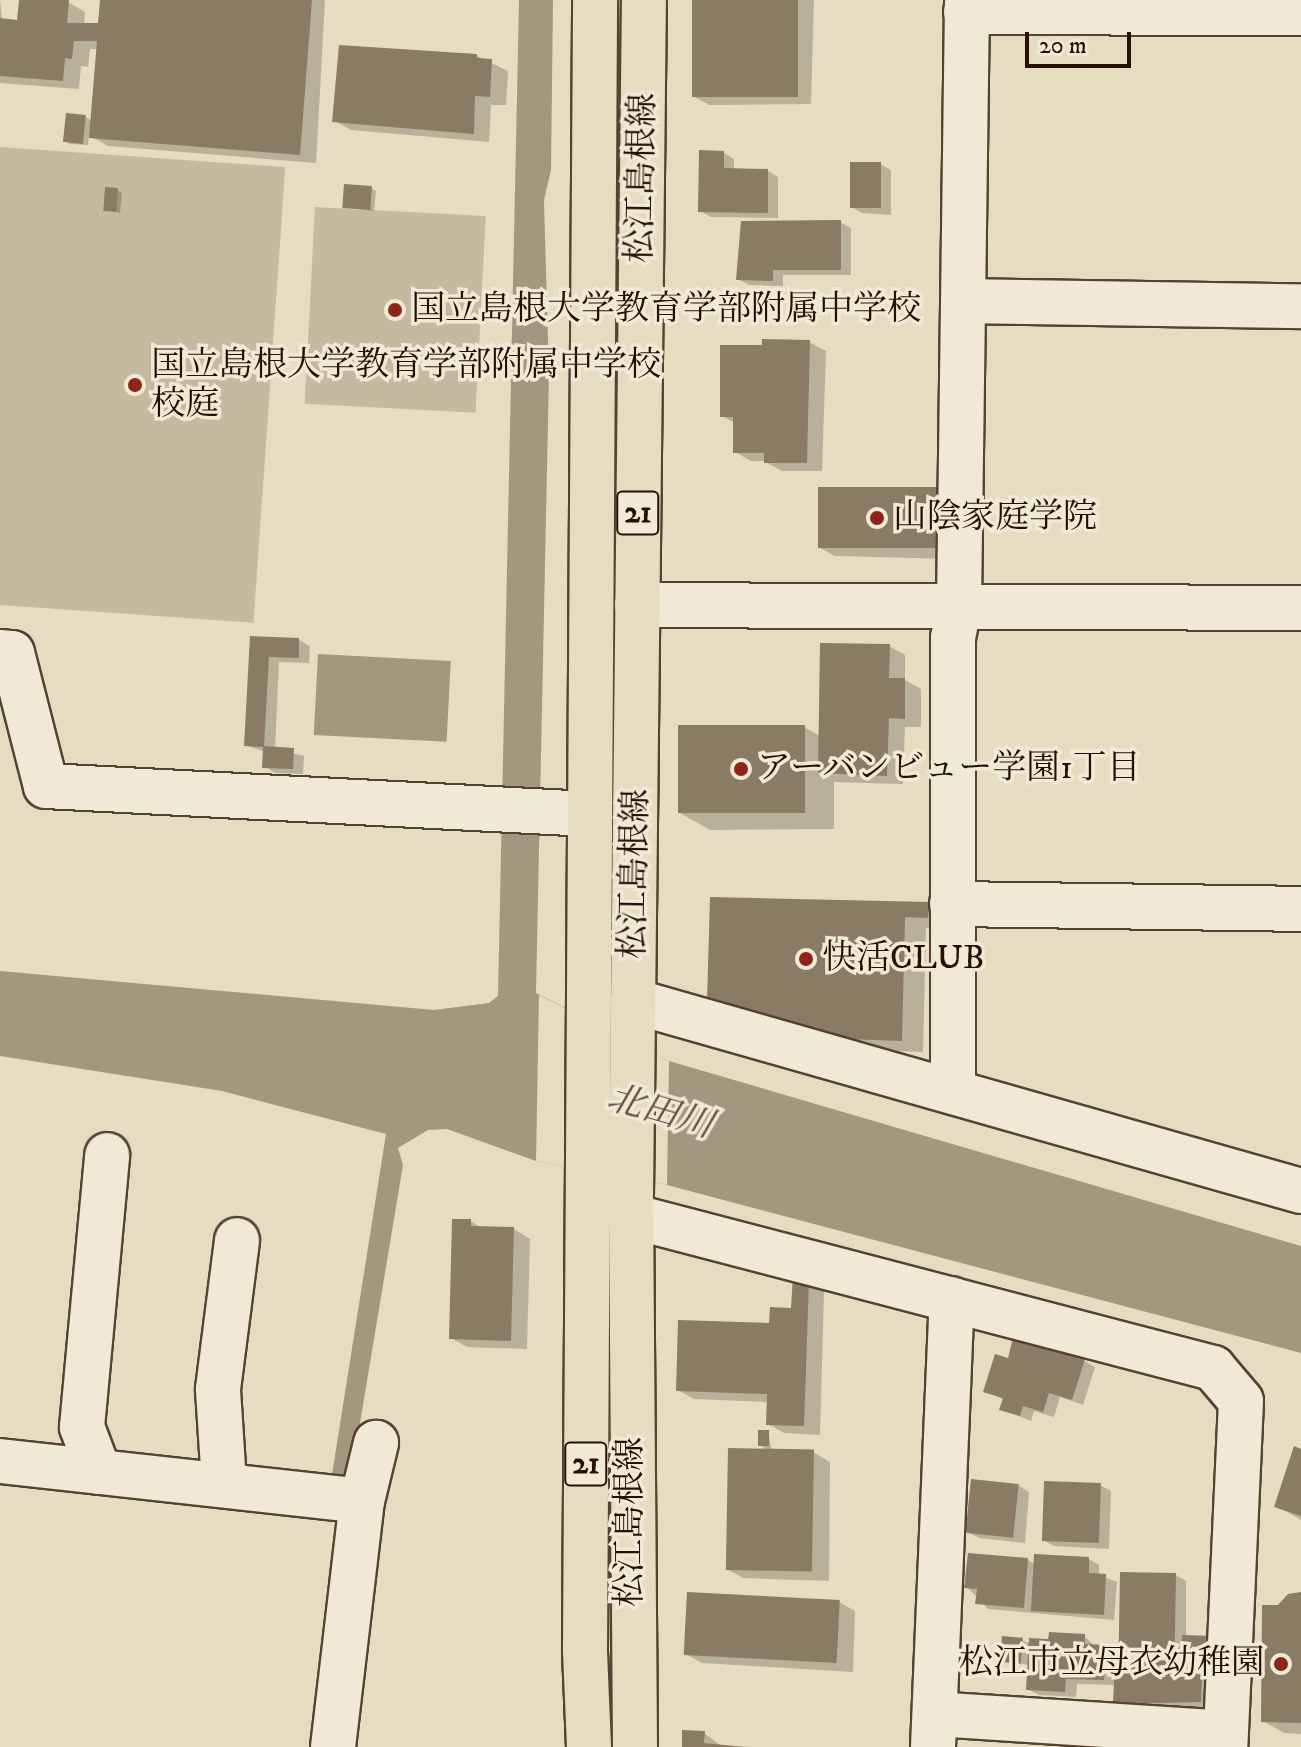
<!DOCTYPE html>
<meta charset="utf-8">
<style>
body{margin:0}
#map{position:relative;width:1301px;height:1747px;overflow:hidden;background:#e6ddc0;font-family:"IM FELL DW Pica","Noto Serif JP",serif}
div>[style]{position:absolute}
.green>*{inset:0;background:#c5baa0;transform-origin:0 0}
.water>*{inset:0;background:#a4977f;transform-origin:0 0}
.pier>*{inset:0;background:#e6ddc0}
.shadow>*{inset:0;background:#0003}
.building>*{inset:0;background:#897b64;transform-origin:0 0}
.roads{filter:drop-shadow(2px 0 #554331) drop-shadow(-2px 0 #554331) drop-shadow(0 2px #554331) drop-shadow(0 -2px #554331)}
.minor>*{height:44px;margin:-22px;padding:0 22px;transform-origin:22px;border-radius:22px;background:#efe9d6}
.major>*{height:44px;margin:-22px;padding:0 22px;transform-origin:22px;border-radius:22px;background:#e6ddc0}
.dots>*{width:22px;height:22px;translate:-50% -50%;box-sizing:border-box;border:4px solid #efe9d6;border-radius:50%}
span{translate:-50% -50%;white-space:nowrap;text-align:center;line-height:1.15;-webkit-text-stroke:7px #efe9d6;paint-order:stroke}
.shield-label span{padding:2px 6px;background:#efe9d6;border:2px solid;border-radius:6px;-webkit-text-stroke-width:0}
.shield-label{font-size:32px;color:#251001;font-weight:700}
.street-label{font-size:34px;color:#251001}
.poi-label{font-size:34px;color:#251001}
.left{translate:0 -50%;text-align:left}
.right{translate:-100% -50%;text-align:right}
.water-label{font-size:36px;color:#5e4d3a;font-style:italic}
.scale{position:absolute;left:1025px;top:32px;width:106px;height:36px;box-sizing:border-box;border:4px solid #251001;border-top:0;padding-left:10px;font-size:24px;line-height:28px;white-space:nowrap;color:#251001;-webkit-text-stroke:6px #efe9d6;paint-order:stroke}
</style>
<div id="map">
<div class="green">
<i style="left:0;top:147px;width:286px;height:457px;rotate:4deg"></i>
<i style="left:315px;top:207px;width:171px;height:197px;rotate:3deg"></i>
</div>
<div class="water">
<i style="clip-path:polygon(519px 0,553px 0,551px 170px,544px 200px,549px 374px,536px 993px,669px 1061px,1301px 1246px,1301px 1353px,667px 1185px,536px 1161px,447px 1129px,428px 1130px,398px 1148px,403px 1165px,350px 1483px,331px 1481px,386px 1134px,222px 1091px,0 1056px,0 971px,434px 1010px,489px 1003px,498px 996px)"></i>
<i style="left:318px;top:654px;width:133px;height:81px;rotate:3deg"></i>
</div>
<div class="pier">
<i style="clip-path:polygon(539px 995px,669px 1061px,667px 1185px,536px 1161px)"></i>
</div>
<div class="shadow">
<i style="clip-path:polygon(0 0,2px 20px,19px 22px,21px 0,37px 0,68px 2px,85px 12px,84px 25px,100px 25px,103px 0,325px 0,316px 163px,108px 146px,89px 135px,88px 145px,70px 144px,65px 141px,85px 117px,93px 121px,98px 49px,90px 49px,88px 67px,81px 66px,79px 89px,0 83px)"></i>
<i style="clip-path:polygon(694px 0,814px 0,811px 104px,709px 105px,693px 96px)"></i>
<i style="clip-path:polygon(477px 56px,508px 71px,506px 105px,491px 105px,489px 142px,351px 130px,335px 121px)"></i>
<i style="clip-path:polygon(724px 153px,734px 159px,734px 170px,768px 171px,778px 177px,778px 218px,711px 217px,700px 211px)"></i>
<i style="clip-path:polygon(880px 164px,891px 170px,891px 215px,862px 213px,851px 207px)"></i>
<i style="clip-path:polygon(371px 188px,376px 191px,374px 211px,345px 207px)"></i>
<i style="clip-path:polygon(117px 190px,122px 193px,120px 213px,105px 210px)"></i>
<i style="clip-path:polygon(840px 222px,851px 228px,851px 275px,783px 275px,783px 286px,749px 285px,738px 279px)"></i>
<i style="clip-path:polygon(809px 342px,826px 351px,822px 471px,782px 471px,764px 461px,751px 461px,735px 452px,735px 423px,722px 416px,722px 347px)"></i>
<i style="clip-path:polygon(936px 490px,952px 500px,952px 559px,835px 556px,818px 547px)"></i>
<i style="clip-path:polygon(252px 638px,299px 640px,310px 646px,309px 663px,279px 662px,275px 749px,304px 756px,303px 774px,275px 773px,264px 766px,265px 752px,246px 745px)"></i>
<i style="clip-path:polygon(889px 646px,905px 655px,905px 680px,921px 689px,921px 727px,905px 727px,903px 784px,834px 782px,834px 829px,710px 830px,680px 813px,804px 727px,820px 736px)"></i>
<i style="clip-path:polygon(928px 904px,950px 917px,949px 929px,926px 928px,923px 1052px,869px 1050px,709px 999px)"></i>
<i style="clip-path:polygon(470px 1221px,484px 1229px,514px 1229px,530px 1239px,527px 1349px,467px 1347px,451px 1338px)"></i>
<i style="clip-path:polygon(808px 1282px,824px 1291px,820px 1435px,784px 1433px,768px 1424px,769px 1402px,694px 1399px,678px 1390px,793px 1311px)"></i>
<i style="clip-path:polygon(1009px 1360px,1084px 1361px,1095px 1367px,1083px 1405px,1060px 1397px,1054px 1417px,1034px 1411px,1031px 1421px,1001px 1409px,1004px 1400px,985px 1391px)"></i>
<i style="clip-path:polygon(768px 1432px,772px 1451px,813px 1452px,830px 1462px,829px 1581px,743px 1578px,727px 1569px,771px 1451px,759px 1445px)"></i>
<i style="clip-path:polygon(1301px 1451px,1301px 1520px,1277px 1506px)"></i>
<i style="clip-path:polygon(1100px 1485px,1111px 1491px,1109px 1549px,1054px 1546px,1043px 1540px)"></i>
<i style="clip-path:polygon(1019px 1486px,1029px 1492px,1025px 1543px,979px 1538px,968px 1532px)"></i>
<i style="clip-path:polygon(1089px 1559px,1099px 1565px,1099px 1575px,1117px 1582px,1114px 1620px,988px 1609px,967px 1587px,1028px 1560px,1036px 1565px)"></i>
<i style="clip-path:polygon(1176px 1575px,1186px 1581px,1186px 1637px,1205px 1638px,1210px 1650px,1185px 1648px,1185px 1656px,1132px 1655px,1121px 1649px)"></i>
<i style="clip-path:polygon(1301px 1596px,1301px 1734px,1284px 1733px,1263px 1721px,1279px 1607px)"></i>
<i style="clip-path:polygon(839px 1602px,855px 1611px,853px 1672px,702px 1663px,686px 1654px)"></i>
<i style="clip-path:polygon(1084px 1636px,1095px 1646px,1116px 1653px,1116px 1660px,1185px 1664px,1202px 1673px,1213px 1679px,1211px 1707px,1125px 1709px,1115px 1703px,1116px 1685px,1077px 1684px,1076px 1697px,1039px 1695px,1028px 1689px,1029px 1665px,1002px 1661px,1022px 1640px,1030px 1644px)"></i>
<i style="clip-path:polygon(704px 1733px,720px 1745px,753px 1747px,684px 1747px)"></i>
<i style="clip-path:polygon(1060px 1744px,1077px 1745px,1080px 1747px,1060px 1747px)"></i>
</div>
<div class="building">
<i style="clip-path:polygon(19px 0,69px 0,67px 23px,98px 23px,100px 0,312px 0,300px 155px,89px 138px,97px 41px,74px 41px,72px 59px,65px 58px,63px 81px,0 76px,0 18px,17px 20px)"></i>
<i style="left:692px;top:0;width:106px;height:97px"></i>
<i style="clip-path:polygon(339px 45px,477px 54px,477px 58px,492px 59px,490px 97px,475px 96px,474px 134px,332px 122px)"></i>
<i style="left:66px;top:113px;width:20px;height:29px;rotate:6deg"></i>
<i style="clip-path:polygon(699px 150px,724px 151px,724px 168px,768px 169px,768px 213px,698px 212px)"></i>
<i style="left:850px;top:162px;width:31px;height:46px"></i>
<i style="left:344px;top:184px;width:28px;height:24px;rotate:4deg"></i>
<i style="left:105px;top:187px;width:13px;height:24px;rotate:4deg"></i>
<i style="clip-path:polygon(841px 220px,841px 270px,773px 270px,773px 281px,736px 280px,741px 221px)"></i>
<i style="clip-path:polygon(762px 339px,810px 340px,807px 463px,764px 463px,764px 453px,733px 453px,733px 417px,720px 417px,720px 345px,762px 345px)"></i>
<i style="left:818px;top:487px;width:119px;height:61px"></i>
<i style="clip-path:polygon(250px 636px,299px 638px,299px 658px,269px 657px,264px 746px,294px 748px,293px 769px,262px 768px,263px 747px,244px 746px)"></i>
<i style="clip-path:polygon(820px 643px,890px 644px,889px 678px,905px 678px,905px 719px,889px 718px,887px 776px,818px 773px)"></i>
<i style="left:805px;top:725px;width:88px;height:127px;rotate:90deg"></i>
<i style="clip-path:polygon(710px 897px,929px 902px,928px 918px,905px 917px,902px 1041px,846px 1039px,707px 1000px)"></i>
<i style="clip-path:polygon(452px 1219px,471px 1219px,471px 1226px,514px 1227px,511px 1341px,449px 1339px)"></i>
<i style="clip-path:polygon(793px 1276px,809px 1280px,804px 1426px,766px 1425px,767px 1394px,676px 1391px,678px 1320px,769px 1323px,770px 1307px,791px 1308px)"></i>
<i style="clip-path:polygon(1013px 1338px,1085px 1359px,1072px 1400px,1049px 1393px,1043px 1412px,1023px 1406px,1020px 1416px,999px 1410px,1003px 1398px,983px 1392px,995px 1354px,1008px 1358px)"></i>
<i style="left:758px;top:1430px;width:11px;height:16px"></i>
<i style="clip-path:polygon(1294px 1446px,1301px 1449px,1301px 1516px,1274px 1507px)"></i>
<i style="left:728px;top:1448px;width:86px;height:122px;rotate:1deg"></i>
<i style="left:971px;top:1479px;width:48px;height:54px;rotate:6deg"></i>
<i style="left:1044px;top:1481px;width:57px;height:60px;rotate:2deg"></i>
<i style="clip-path:polygon(968px 1553px,1028px 1558px,1024px 1608px,975px 1604px,977px 1589px,964px 1588px)"></i>
<i style="clip-path:polygon(1034px 1554px,1089px 1557px,1089px 1573px,1106px 1574px,1104px 1615px,1031px 1611px)"></i>
<i style="left:1120px;top:1572px;width:56px;height:78px;rotate:1deg"></i>
<i style="left:687px;top:1592px;width:153px;height:63px;rotate:3deg"></i>
<i style="clip-path:polygon(1301px 1592px,1301px 1723px,1261px 1722px,1262px 1605px,1278px 1605px,1288px 1594px)"></i>
<i style="clip-path:polygon(1049px 1632px,1085px 1634px,1085px 1644px,1106px 1645px,1104px 1680px,1066px 1679px,1065px 1692px,1026px 1690px,1029px 1638px,1048px 1639px)"></i>
<i style="left:1182px;top:1635px;width:24px;height:13px;rotate:2deg"></i>
<i style="left:1002px;top:1636px;width:21px;height:26px;rotate:5deg"></i>
<i style="clip-path:polygon(1115px 1657px,1185px 1662px,1185px 1670px,1202px 1671px,1201px 1702px,1113px 1704px)"></i>
<i style="clip-path:polygon(682px 1730px,705px 1731px,704px 1743px,744px 1747px,682px 1747px)"></i>
</div>
<div class="roads">
<div class="minor">
<i style="left:966px;top:12px;width:335px;rotate:0.2deg"></i>
<i style="left:965px;top:301px;width:336px;rotate:0.9deg"></i>
<i style="left:637px;top:605px;width:664px;rotate:0.26deg"></i>
<i style="left:0;top:652px;width:12px;rotate:5deg"></i>
<i style="left:12px;top:653px;width:137px;rotate:75.7deg"></i>
<i style="left:46px;top:786px;width:545px;rotate:2.95deg"></i>
<i style="left:952px;top:904px;width:349px;rotate:0.8deg"></i>
<i style="left:633px;top:1001px;width:694px;rotate:15.88deg"></i>
<i style="left:953px;top:1090px;width:452px;rotate:-90deg"></i>
<i style="left:953px;top:638px;width:33px;rotate:-79deg"></i>
<i style="left:959px;top:606px;width:606px;rotate:-89.24deg"></i>
<i style="left:631px;top:1216px;width:602px;rotate:14.64deg"></i>
<i style="left:1213px;top:1368px;width:43px;rotate:49.7deg"></i>
<i style="left:1241px;top:1401px;width:346px;rotate:92.6deg"></i>
<i style="left:0;top:1461px;width:364px;rotate:6.3deg"></i>
<i style="left:99px;top:1472px;width:48px;rotate:-110.7deg"></i>
<i style="left:82px;top:1427px;width:273px;rotate:-84.7deg"></i>
<i style="left:224px;top:1483px;width:94px;rotate:-93.7deg"></i>
<i style="left:218px;top:1389px;width:150px;rotate:-82.7deg"></i>
<i style="left:935px;top:1714px;width:291px;rotate:3.7deg"></i>
<i style="left:333px;top:1747px;width:248px;rotate:-83.3deg"></i>
<i style="left:362px;top:1501px;width:60px;rotate:-76.4deg"></i>
<i style="left:933px;top:1747px;width:448px;rotate:-87.6deg"></i>
</div>
<div class="major">
<i style="left:589px;top:1747px;width:97px;rotate:-92.4deg"></i>
<i style="left:585px;top:1650px;width:1650px;rotate:-89.65deg"></i>
<i style="left:635px;top:1747px;width:552px;rotate:-90.42deg"></i>
<i style="left:631px;top:1195px;width:1195px;rotate:-89.38deg"></i>
</div>
</div>
<div class="dots">
<i style="left:395px;top:310px;background:#8f2418"></i>
<i style="left:135px;top:385px;background:#8f2418"></i>
<i style="left:877px;top:518px;background:#8f2418"></i>
<i style="left:741px;top:769px;background:#8f2418"></i>
<i style="left:806px;top:959px;background:#8f2418"></i>
<i style="left:1281px;top:1664px;background:#8f2418"></i>
</div>
<div class="shield-label">
<span style="left:638px;top:513px">21</span>
<span style="left:586px;top:1464px">21</span>
</div>
<div class="street-label">
<span style="left:642px;top:178px;rotate:-89deg">松江島根線</span>
<span style="left:635px;top:874px;rotate:-89deg">松江島根線</span>
<span style="left:631px;top:1522px;rotate:-90deg">松江島根線</span>
</div>
<div class="poi-label">
<span class="left" style="left:411px;top:310px">国立島根大学教育学部附属中学校</span>
<span class="left" style="left:151px;top:385px">国立島根大学教育学部附属中学校<br>校庭</span>
<span class="left" style="left:893px;top:518px">山陰家庭学院</span>
<span class="left" style="left:757px;top:769px">アーバンビュー学園1丁目</span>
<span class="left" style="left:822px;top:959px">快活CLUB</span>
<span class="right" style="left:1265px;top:1664px">松江市立母衣幼稚園</span>
</div>
<div class="water-label">
<span style="left:660px;top:1112px;rotate:16deg">北田川</span>
</div>
<div class="scale">20 m</div>
</div>
